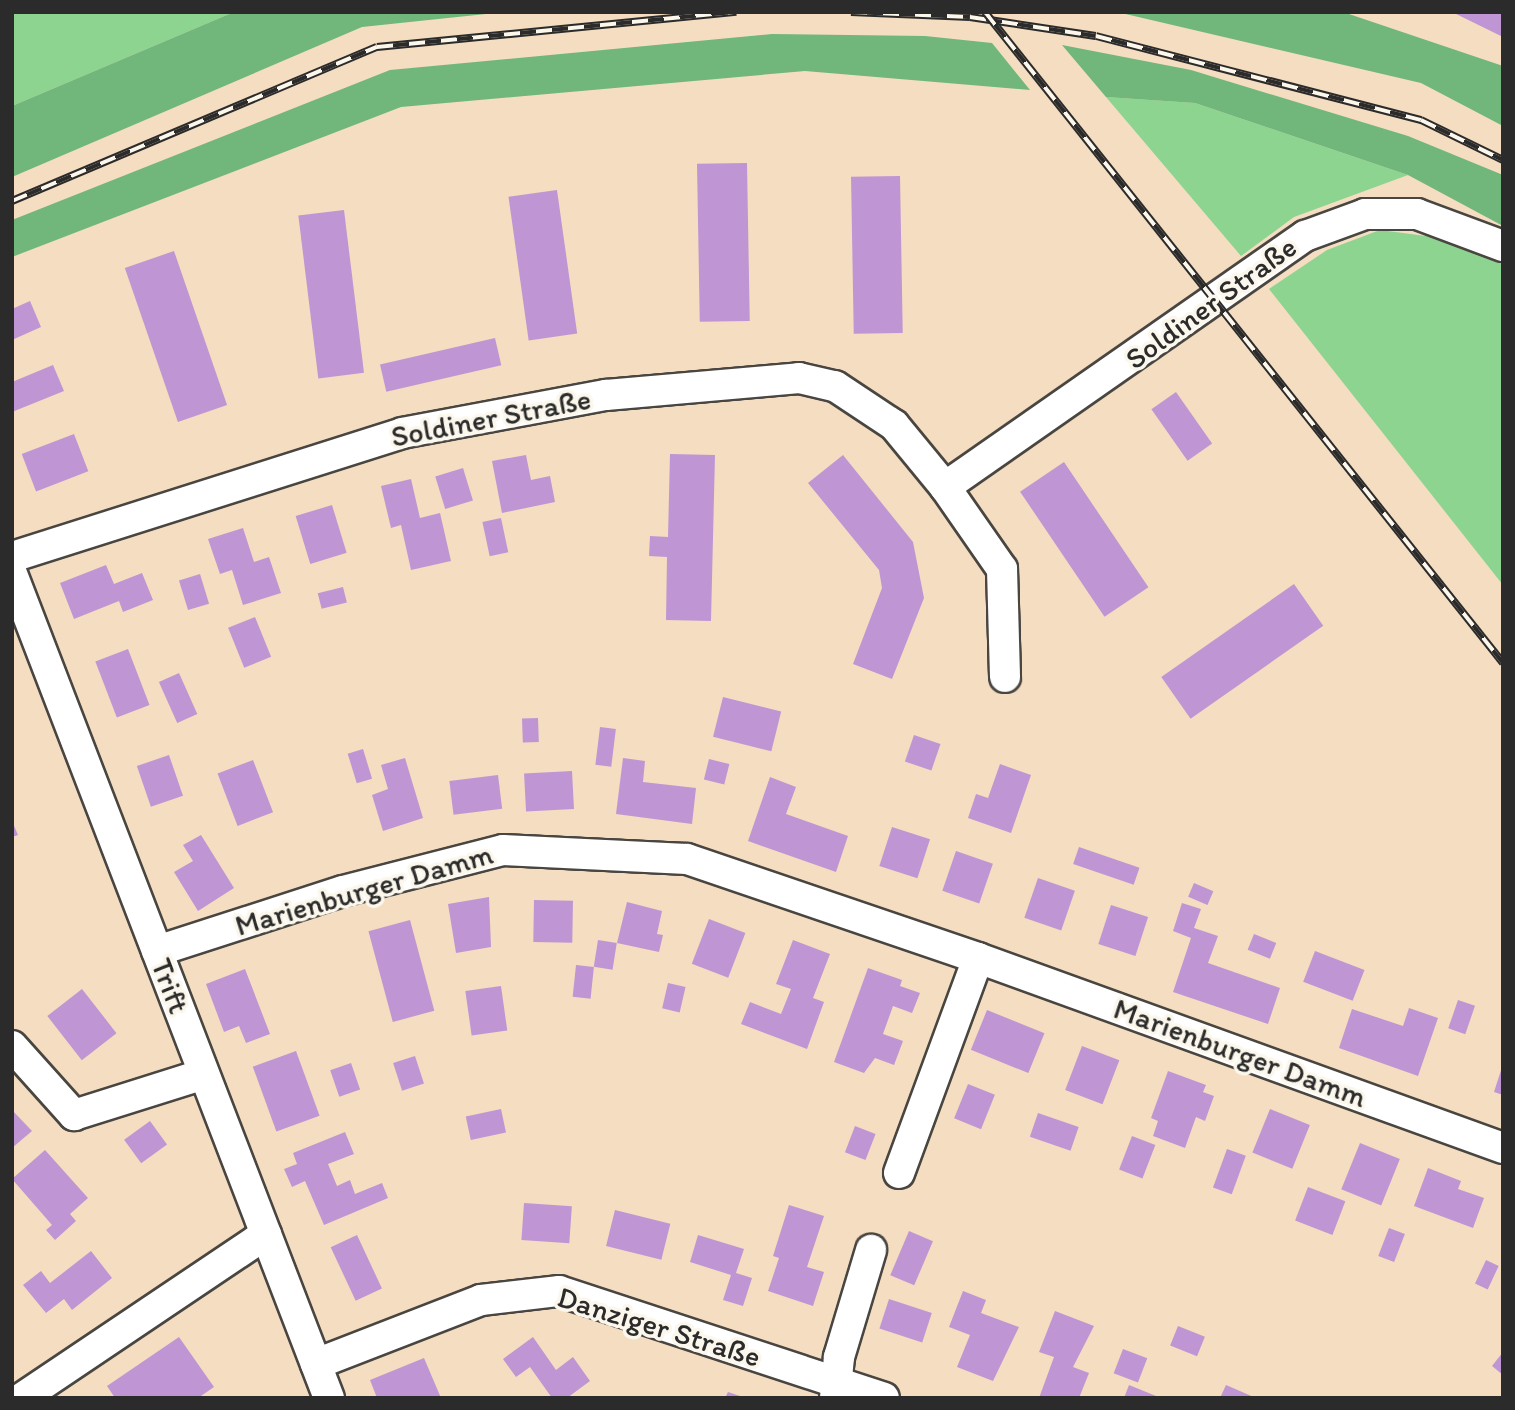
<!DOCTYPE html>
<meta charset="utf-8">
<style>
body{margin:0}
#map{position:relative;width:1515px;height:1410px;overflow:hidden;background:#f4ddc0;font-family:Itim,sans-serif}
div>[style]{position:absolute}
.green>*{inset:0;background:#8cd48f}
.forest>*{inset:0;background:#71b67a}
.building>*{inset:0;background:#bf96d3;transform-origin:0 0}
.roads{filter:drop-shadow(2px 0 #494641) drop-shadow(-2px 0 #494641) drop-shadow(0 2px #494641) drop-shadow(0 -2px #494641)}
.street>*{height:30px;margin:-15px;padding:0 15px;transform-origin:15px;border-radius:15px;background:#fff}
.rail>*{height:8px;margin-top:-4px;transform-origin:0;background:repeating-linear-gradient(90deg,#fbf7ec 0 16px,#2b2b2b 0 32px);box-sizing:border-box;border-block:2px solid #2b2b2b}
span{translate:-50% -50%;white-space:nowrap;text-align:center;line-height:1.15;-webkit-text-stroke:7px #fbf7ec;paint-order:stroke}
.street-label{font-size:30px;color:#2b2b2b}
.frame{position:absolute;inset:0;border:14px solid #2b2b2b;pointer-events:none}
</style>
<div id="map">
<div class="green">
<i style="clip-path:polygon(12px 12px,234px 12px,12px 106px)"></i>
<i style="clip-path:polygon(1106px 97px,1195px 103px,1408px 175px,1294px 217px,1241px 256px)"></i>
<i style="clip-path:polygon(1380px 230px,1441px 238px,1503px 261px,1503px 585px,1269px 289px,1327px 250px)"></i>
</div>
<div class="forest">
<i style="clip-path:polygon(234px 12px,505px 12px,362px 27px,12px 177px,12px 106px)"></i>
<i style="clip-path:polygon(1117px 12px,1343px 12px,1503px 66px,1503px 126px,1421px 83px)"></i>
<i style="clip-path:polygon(772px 34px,925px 36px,992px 43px,1030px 90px,805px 71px,401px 107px,12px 257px,12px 220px,390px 70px)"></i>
<i style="clip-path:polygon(1062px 45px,1191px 70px,1408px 136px,1503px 175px,1503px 226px,1408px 175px,1195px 103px,1106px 97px)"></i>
</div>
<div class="building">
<i style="clip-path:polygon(1452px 12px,1503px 12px,1503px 37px)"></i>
<i style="left:747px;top:163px;width:158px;height:50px;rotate:89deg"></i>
<i style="left:900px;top:176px;width:157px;height:49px;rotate:89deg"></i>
<i style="left:557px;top:190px;width:145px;height:49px;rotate:82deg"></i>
<i style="left:344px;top:210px;width:164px;height:46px;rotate:83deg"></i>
<i style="left:174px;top:251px;width:163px;height:52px;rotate:71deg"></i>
<i style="clip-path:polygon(30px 301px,41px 327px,12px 340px,12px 309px)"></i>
<i style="left:495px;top:338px;width:28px;height:118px;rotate:77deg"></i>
<i style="clip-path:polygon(53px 365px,64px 391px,12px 412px,12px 382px)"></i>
<i style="left:1176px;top:392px;width:63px;height:30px;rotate:55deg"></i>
<i style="left:74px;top:434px;width:40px;height:56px;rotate:69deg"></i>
<i style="clip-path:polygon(670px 454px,715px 455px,711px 621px,666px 620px,667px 557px,649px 556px,650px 536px,668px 537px)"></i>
<i style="clip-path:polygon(526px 455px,531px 480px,550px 476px,555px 502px,502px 513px,492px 461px)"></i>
<i style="clip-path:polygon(843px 455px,913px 542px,924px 598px,892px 679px,853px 664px,882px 588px,879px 570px,808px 483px)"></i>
<i style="left:1064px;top:462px;width:151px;height:53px;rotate:56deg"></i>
<i style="left:463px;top:468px;width:34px;height:29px;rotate:73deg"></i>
<i style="clip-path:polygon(411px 479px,420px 518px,440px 513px,451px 561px,411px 570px,401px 525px,391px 528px,381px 486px)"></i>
<i style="left:332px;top:505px;width:50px;height:38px;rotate:73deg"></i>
<i style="left:501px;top:518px;width:35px;height:19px;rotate:78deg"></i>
<i style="clip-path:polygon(243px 528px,254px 562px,269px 557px,281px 593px,243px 605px,232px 570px,220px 574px,208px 539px)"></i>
<i style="clip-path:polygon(106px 565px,114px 584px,142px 573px,153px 600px,123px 612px,119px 601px,74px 619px,60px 583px)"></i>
<i style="left:200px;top:574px;width:31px;height:22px;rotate:73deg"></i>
<i style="left:1294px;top:584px;width:51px;height:162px;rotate:55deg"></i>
<i style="left:343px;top:587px;width:16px;height:26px;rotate:76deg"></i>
<i style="left:255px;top:617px;width:43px;height:29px;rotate:68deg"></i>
<i style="left:128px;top:649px;width:60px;height:35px;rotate:69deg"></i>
<i style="left:179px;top:673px;width:45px;height:22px;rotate:66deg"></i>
<i style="left:723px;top:697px;width:60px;height:41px;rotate:14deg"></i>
<i style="left:538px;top:718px;width:24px;height:16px;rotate:88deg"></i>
<i style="left:600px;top:727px;width:16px;height:38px;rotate:7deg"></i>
<i style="left:914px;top:735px;width:28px;height:28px;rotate:19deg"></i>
<i style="left:363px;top:749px;width:31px;height:16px;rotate:73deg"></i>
<i style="left:169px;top:755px;width:43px;height:34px;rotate:71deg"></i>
<i style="clip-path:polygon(405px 758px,423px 818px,383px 831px,372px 795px,388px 789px,381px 765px)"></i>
<i style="clip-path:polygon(623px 758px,645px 761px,643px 782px,696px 788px,692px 824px,616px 814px)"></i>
<i style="left:709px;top:759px;width:21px;height:21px;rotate:14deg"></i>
<i style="left:253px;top:760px;width:56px;height:38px;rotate:69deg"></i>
<i style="clip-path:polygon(1000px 764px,1031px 775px,1011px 833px,968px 818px,976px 794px,988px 798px)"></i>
<i style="left:572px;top:771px;width:38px;height:48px;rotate:87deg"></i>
<i style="left:498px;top:775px;width:34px;height:49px;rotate:83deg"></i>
<i style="clip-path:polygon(770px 777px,796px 787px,786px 814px,848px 836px,836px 872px,748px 841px)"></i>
<i style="clip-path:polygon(12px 821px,18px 835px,12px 837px)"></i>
<i style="left:892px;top:827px;width:40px;height:41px;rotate:18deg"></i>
<i style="clip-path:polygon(201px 835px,234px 888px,198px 911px,174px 872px,193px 861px,183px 845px)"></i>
<i style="left:1079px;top:847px;width:64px;height:18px;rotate:19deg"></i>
<i style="left:956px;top:851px;width:39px;height:42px;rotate:19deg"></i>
<i style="left:1038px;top:878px;width:39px;height:42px;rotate:19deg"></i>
<i style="left:1194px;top:883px;width:21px;height:15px;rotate:23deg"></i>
<i style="clip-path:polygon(489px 897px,491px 947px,456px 953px,448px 904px)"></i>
<i style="left:534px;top:900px;width:39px;height:42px;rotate:1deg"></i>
<i style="clip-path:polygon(627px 902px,662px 911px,657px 934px,663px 935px,659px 952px,617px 943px)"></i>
<i style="clip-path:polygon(1182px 903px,1201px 909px,1194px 928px,1218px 936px,1208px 963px,1280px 988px,1268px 1024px,1173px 992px,1191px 938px,1173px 931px)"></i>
<i style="left:1111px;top:905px;width:39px;height:41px;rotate:18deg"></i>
<i style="left:709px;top:919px;width:39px;height:48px;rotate:21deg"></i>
<i style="left:410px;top:920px;width:94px;height:43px;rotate:75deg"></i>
<i style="left:1254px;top:934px;width:24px;height:17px;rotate:22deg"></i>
<i style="left:598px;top:940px;width:19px;height:27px;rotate:9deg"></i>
<i style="clip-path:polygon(793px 940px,830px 954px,813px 998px,824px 1002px,807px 1049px,741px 1024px,750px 1002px,781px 1014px,791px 989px,776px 984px)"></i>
<i style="left:1315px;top:951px;width:53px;height:33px;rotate:21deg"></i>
<i style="left:576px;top:965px;width:18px;height:32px;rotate:6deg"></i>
<i style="clip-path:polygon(868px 968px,902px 980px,900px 986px,920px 993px,912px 1013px,893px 1006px,883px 1034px,903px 1041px,894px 1065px,875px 1058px,864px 1073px,834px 1062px)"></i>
<i style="clip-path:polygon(245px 969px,270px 1034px,246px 1043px,239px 1026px,224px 1032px,206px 984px)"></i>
<i style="left:668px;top:983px;width:18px;height:26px;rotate:13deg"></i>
<i style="left:501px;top:986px;width:45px;height:36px;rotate:82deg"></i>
<i style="left:82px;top:989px;width:56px;height:44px;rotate:52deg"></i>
<i style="left:1458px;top:1000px;width:18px;height:30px;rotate:19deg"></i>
<i style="clip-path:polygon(1409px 1008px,1438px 1018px,1418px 1076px,1339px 1048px,1352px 1009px,1403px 1026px)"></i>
<i style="left:987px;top:1010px;width:62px;height:43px;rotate:22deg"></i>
<i style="left:1082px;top:1046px;width:40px;height:47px;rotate:21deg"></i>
<i style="left:296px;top:1051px;width:69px;height:46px;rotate:70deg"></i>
<i style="left:415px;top:1056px;width:29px;height:23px;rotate:72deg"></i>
<i style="left:351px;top:1063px;width:28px;height:22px;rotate:71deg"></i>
<i style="clip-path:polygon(1503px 1064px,1503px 1095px,1494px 1092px)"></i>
<i style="clip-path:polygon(1168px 1071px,1206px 1085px,1203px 1092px,1214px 1096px,1205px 1121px,1196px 1117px,1185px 1148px,1153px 1136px,1158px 1121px,1151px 1118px)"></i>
<i style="left:968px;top:1084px;width:29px;height:37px;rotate:22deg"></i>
<i style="left:501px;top:1109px;width:24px;height:36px;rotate:78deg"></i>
<i style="left:1270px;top:1109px;width:43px;height:47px;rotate:22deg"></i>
<i style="clip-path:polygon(12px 1110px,32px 1131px,12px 1148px)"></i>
<i style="left:1038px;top:1113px;width:43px;height:25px;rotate:19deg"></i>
<i style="left:150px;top:1121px;width:29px;height:32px;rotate:54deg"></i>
<i style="left:855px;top:1126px;width:22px;height:28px;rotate:21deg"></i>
<i style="clip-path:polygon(345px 1132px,354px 1154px,328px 1164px,337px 1186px,350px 1180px,355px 1194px,382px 1183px,388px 1198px,324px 1225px,305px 1181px,292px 1187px,284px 1169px,297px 1164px,293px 1153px)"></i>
<i style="left:1132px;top:1136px;width:25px;height:36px;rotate:21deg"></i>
<i style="left:1360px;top:1143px;width:43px;height:50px;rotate:22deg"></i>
<i style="left:1227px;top:1149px;width:20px;height:41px;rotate:20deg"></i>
<i style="clip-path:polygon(45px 1150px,88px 1198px,70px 1214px,76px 1221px,55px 1240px,46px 1230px,52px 1225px,12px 1179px)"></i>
<i style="clip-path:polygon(1428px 1168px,1461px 1181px,1458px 1189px,1484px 1198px,1473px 1228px,1414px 1206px)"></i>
<i style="left:1308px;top:1187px;width:40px;height:36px;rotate:21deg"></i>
<i style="left:524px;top:1203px;width:48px;height:37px;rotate:4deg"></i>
<i style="clip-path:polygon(789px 1205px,824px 1216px,807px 1267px,824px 1272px,813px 1306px,768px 1291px,779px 1258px,773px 1256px)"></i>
<i style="left:615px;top:1210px;width:57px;height:37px;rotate:14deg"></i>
<i style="left:1389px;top:1228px;width:17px;height:30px;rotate:21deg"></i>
<i style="left:909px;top:1231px;width:26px;height:48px;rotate:23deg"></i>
<i style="left:357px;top:1235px;width:59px;height:29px;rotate:65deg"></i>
<i style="clip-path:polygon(698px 1235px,744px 1249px,736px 1273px,752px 1278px,743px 1306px,723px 1300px,731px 1275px,690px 1262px)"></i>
<i style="clip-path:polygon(91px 1251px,112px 1278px,72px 1310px,64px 1299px,46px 1313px,23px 1285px,41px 1271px,50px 1283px)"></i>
<i style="left:1486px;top:1260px;width:14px;height:26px;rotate:25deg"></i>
<i style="clip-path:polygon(963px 1291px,986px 1300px,981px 1313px,1019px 1327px,993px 1381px,957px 1367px,970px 1335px,949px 1327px)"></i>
<i style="left:889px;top:1299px;width:45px;height:31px;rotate:18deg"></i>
<i style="clip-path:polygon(1055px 1311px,1094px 1326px,1073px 1367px,1089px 1373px,1079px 1398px,1039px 1398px,1054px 1357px,1039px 1352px)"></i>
<i style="left:1178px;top:1326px;width:29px;height:21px;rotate:22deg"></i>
<i style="clip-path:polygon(179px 1337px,214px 1387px,198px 1398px,115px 1398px,107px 1386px)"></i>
<i style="clip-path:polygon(533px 1337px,556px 1370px,573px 1357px,590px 1381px,567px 1398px,552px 1398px,530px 1367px,516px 1377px,503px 1359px)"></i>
<i style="left:1123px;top:1349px;width:26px;height:26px;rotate:21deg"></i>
<i style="clip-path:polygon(1503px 1352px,1503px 1375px,1492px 1366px)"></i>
<i style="clip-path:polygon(424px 1358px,441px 1398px,377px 1398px,370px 1380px)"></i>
<i style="clip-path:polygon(1129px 1385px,1161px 1398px,1124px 1398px)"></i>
<i style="clip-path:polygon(1226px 1385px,1256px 1398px,1220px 1398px)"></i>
<i style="clip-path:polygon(728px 1392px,743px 1397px,742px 1398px,725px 1398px)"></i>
</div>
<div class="roads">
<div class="street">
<i style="left:945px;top:487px;width:439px;rotate:-34.9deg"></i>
<i style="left:1305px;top:236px;width:64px;rotate:-20.1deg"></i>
<i style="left:1365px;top:214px;width:52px"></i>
<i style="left:1417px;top:214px;width:92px;rotate:20.4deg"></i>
<i style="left:12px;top:557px;width:409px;rotate:-17.6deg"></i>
<i style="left:402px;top:433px;width:208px;rotate:-10.6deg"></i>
<i style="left:606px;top:395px;width:194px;rotate:-5deg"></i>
<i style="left:799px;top:378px;width:37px;rotate:13deg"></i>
<i style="left:835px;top:386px;width:71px;rotate:33.5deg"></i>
<i style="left:894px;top:425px;width:80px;rotate:50.6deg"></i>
<i style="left:945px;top:487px;width:100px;rotate:55.2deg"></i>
<i style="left:1002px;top:569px;width:108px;rotate:88.4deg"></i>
<i style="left:12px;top:574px;width:883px;rotate:68.96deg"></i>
<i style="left:157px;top:951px;width:195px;rotate:-17.9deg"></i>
<i style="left:343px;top:891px;width:165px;rotate:-14.4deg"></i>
<i style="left:503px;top:850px;width:184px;rotate:2.8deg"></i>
<i style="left:687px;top:859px;width:307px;rotate:18.8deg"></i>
<i style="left:978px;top:958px;width:558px;rotate:19.9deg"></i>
<i style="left:12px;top:1046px;width:93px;rotate:48.1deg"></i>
<i style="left:74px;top:1115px;width:136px;rotate:-17.5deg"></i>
<i style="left:899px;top:1173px;width:229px;rotate:-69.8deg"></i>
<i style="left:316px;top:1364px;width:177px;rotate:-21.2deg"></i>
<i style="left:481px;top:1300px;width:79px;rotate:-6.6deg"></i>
<i style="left:559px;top:1291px;width:342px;rotate:18.2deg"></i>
<i style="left:22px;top:1398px;width:294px;rotate:-33.9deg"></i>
<i style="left:835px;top:1398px;width:41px;rotate:-84.4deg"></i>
<i style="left:839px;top:1357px;width:112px;rotate:-73.3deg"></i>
</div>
</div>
<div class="rail">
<i style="left:851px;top:12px;width:119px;rotate:2.4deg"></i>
<i style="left:970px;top:17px;width:127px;rotate:8.6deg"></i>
<i style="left:1096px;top:36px;width:336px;rotate:14.5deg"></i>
<i style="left:1421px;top:120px;width:91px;rotate:26deg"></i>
<i style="left:985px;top:12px;width:832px;rotate:51.49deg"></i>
<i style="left:12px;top:201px;width:396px;rotate:-22.9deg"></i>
<i style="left:377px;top:47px;width:361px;rotate:-5.6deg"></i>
</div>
<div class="street-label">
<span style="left:1211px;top:303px;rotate:-36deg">Soldiner Straße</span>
<span style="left:491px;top:418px;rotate:-11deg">Soldiner Straße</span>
<span style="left:364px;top:890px;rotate:-16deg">Marienburger Damm</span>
<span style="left:170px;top:986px;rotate:69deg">Trift</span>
<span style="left:1240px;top:1053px;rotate:20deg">Marienburger Damm</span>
<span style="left:659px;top:1327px;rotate:17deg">Danziger Straße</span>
</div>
<div class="frame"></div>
</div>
